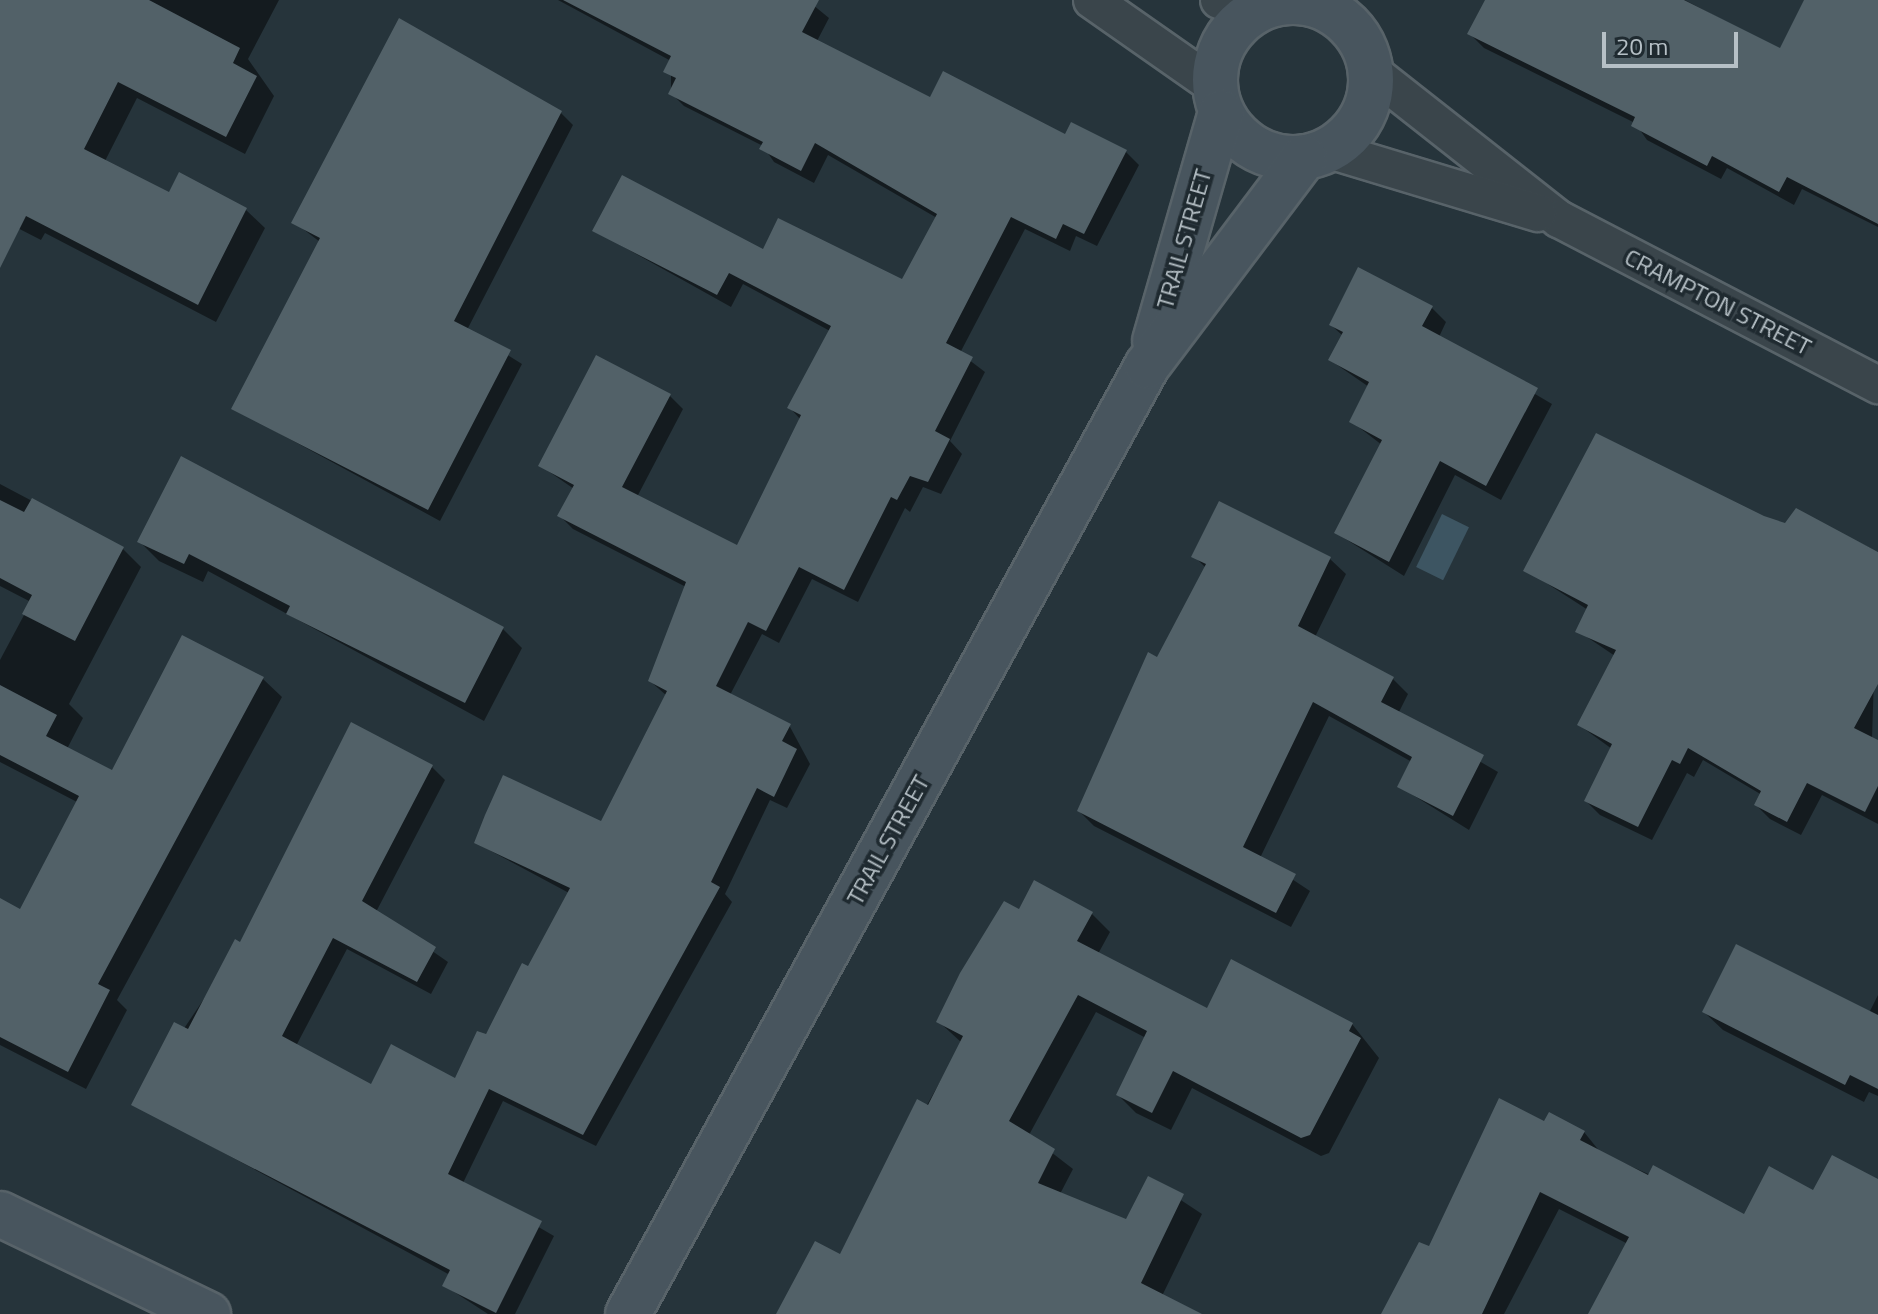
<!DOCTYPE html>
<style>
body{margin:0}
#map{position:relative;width:1878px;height:1314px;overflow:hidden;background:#26343b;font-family:"Titillium Web",sans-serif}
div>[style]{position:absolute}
.water>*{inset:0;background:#3d5562;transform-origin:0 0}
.shadow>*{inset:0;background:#0007}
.building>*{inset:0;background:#526168}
.roads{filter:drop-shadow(2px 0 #586369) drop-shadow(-2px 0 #586369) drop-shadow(0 2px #586369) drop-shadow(0 -2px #586369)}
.street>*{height:36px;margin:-18px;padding:0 18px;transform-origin:18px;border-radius:18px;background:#3a454b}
.secondary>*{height:44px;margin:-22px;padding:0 22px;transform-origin:22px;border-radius:22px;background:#48555e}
.secondary>.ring{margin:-22px;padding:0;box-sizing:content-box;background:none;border:44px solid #48555e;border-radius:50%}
span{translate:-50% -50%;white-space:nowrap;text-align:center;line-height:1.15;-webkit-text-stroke:7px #1f2a30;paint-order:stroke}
.street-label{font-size:24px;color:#b6c0c6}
.scale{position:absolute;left:1602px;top:32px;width:136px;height:36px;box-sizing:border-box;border:4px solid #b6c0c6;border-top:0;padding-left:10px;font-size:24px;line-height:28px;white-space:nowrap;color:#b6c0c6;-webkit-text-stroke:6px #1f2a30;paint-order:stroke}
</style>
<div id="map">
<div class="water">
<i style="left:1442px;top:514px;width:30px;height:59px;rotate:26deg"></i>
</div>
<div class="shadow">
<i style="clip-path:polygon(0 0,279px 0,248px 59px,274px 96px,245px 154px,137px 98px,105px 161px,170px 195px,180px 175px,246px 210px,265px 228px,216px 322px,45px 233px,41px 240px,0 219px)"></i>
<i style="clip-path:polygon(558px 0,807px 0,829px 18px,817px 41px,931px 100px,1125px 151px,1139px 165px,1097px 246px,1076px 236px,1070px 251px,1025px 229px,960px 353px,985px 372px,950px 441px,962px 454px,941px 494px,923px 487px,910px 512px,905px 508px,858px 602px,812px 579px,779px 643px,762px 634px,730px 695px,789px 725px,810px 764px,787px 808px,770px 800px,725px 894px,732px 902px,596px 1146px,503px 1101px,463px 1183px,554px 1236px,515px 1314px,488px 1314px,445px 1286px,450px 1275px,133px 1104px,241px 944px,432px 767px,445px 780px,376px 912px,448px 962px,431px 994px,347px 949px,296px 1046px,372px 1087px,456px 1080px,529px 968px,569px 893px,476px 843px,602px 824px,667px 696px,650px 681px,686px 587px,573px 529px,560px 516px,574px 489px,541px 466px,670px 396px,683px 409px,637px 497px,738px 548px,801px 420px,789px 407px,830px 331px,743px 284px,731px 307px,595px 231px,763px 251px,903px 282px,937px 218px,828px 155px,814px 183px,774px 162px,763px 146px,684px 106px,671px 93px,671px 61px)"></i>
<i style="clip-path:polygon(1487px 0,1685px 0,1781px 51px,1808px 0,1878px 0,1878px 227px,1802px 189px,1794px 205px,1727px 168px,1721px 179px,1647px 140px,1635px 123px,1484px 48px,1470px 34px)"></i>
<i style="clip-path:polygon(561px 113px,573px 125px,467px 330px,522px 364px,440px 521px,233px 408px,320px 242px,294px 222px)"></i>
<i style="clip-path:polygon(1431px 307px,1446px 322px,1439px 337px,1552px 404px,1501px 500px,1455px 475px,1404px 576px,1336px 533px,1382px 445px,1352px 422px,1369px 387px,1330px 360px,1343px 336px,1331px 325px)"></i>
<i style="clip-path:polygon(0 484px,123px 549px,141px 567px,69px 704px,83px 718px,67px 749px,113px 773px,183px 638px,263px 679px,282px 697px,117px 1000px,127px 1010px,86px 1089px,0 1045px,0 900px,21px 912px,77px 802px,0 762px,0 660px,31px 602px,0 586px)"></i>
<i style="clip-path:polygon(1220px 504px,1330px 559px,1346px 574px,1315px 637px,1393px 679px,1408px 694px,1398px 714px,1498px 772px,1469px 830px,1400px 787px,1412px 762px,1329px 716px,1260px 858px,1310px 891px,1291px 927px,1094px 826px,1079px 811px,1206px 568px,1194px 556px)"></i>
<i style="clip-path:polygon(1797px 511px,1878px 552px,1872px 739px,1878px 742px,1878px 824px,1822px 795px,1801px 835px,1770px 819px,1756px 805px,1762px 795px,1703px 760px,1694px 777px,1687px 773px,1652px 840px,1600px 815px,1586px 801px,1612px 749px,1579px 725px,1615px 656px,1578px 631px,1588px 610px,1526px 570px,1763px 518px,1785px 525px)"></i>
<i style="clip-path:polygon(140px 542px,503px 629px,522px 648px,484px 721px,208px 571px,203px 582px,159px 561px)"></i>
<i style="clip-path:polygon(1020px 912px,1092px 914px,1110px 932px,1098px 954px,1207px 1011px,1352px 1024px,1379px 1058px,1329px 1153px,1321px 1156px,1192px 1088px,1171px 1130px,1136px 1113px,1118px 1095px,1146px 1038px,1096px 1012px,1029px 1135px,1073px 1169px,1060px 1194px,1127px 1222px,1149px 1179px,1202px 1214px,1162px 1296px,1198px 1314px,778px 1314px,841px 1257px,962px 1043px,938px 1021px)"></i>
<i style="clip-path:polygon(1878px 995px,1878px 1096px,1869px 1092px,1864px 1102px,1723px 1030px,1704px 1012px,1869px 1013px)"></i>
<i style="clip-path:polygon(1545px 1124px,1584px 1132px,1601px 1153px,1745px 1217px,1814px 1193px,1878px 1182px,1878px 1314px,1591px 1314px,1628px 1244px,1559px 1209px,1504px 1314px,1383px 1314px,1430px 1249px)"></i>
</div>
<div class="building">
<i style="clip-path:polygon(0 0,149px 0,240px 48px,233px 63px,257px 76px,226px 137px,118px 82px,84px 149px,169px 192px,179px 172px,247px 208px,198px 305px,26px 216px,0 268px)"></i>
<i style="clip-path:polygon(563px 0,819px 0,802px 32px,930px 97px,943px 71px,1065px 134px,1071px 122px,1127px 150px,1084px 234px,1063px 224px,1056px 239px,1011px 217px,946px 343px,973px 357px,935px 431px,950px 439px,928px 482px,910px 476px,897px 500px,891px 497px,844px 590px,799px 567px,766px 631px,748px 622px,716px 686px,791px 724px,782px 741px,797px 749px,774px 797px,757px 788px,711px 882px,720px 887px,583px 1135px,489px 1089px,448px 1174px,542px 1221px,496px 1313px,442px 1286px,450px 1270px,131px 1105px,174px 1022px,188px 1029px,235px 939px,240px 942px,351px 722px,433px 765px,362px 901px,436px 947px,417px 982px,333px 938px,282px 1036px,371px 1084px,391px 1044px,455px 1078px,477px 1031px,486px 1034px,522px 963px,528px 966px,570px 888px,474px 843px,485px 815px,503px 775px,601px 821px,667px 691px,648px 681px,686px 582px,557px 516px,574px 485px,538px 466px,596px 355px,671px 394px,622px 487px,737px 545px,801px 415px,787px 408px,831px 326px,729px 273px,717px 295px,592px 231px,622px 175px,763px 249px,778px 218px,902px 279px,937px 214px,815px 143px,801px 171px,759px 149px,763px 142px,668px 94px,676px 78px,663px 72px,671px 56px)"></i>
<i style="clip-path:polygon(1485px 0,1684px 0,1780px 48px,1804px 0,1878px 0,1878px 224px,1787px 177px,1779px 192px,1712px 156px,1707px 166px,1631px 126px,1635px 117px,1467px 34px)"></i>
<i style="clip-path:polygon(399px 18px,562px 111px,454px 321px,511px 350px,428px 510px,231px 409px,320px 238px,291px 223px)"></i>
<i style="clip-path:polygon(1358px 267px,1433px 306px,1422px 326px,1538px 388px,1486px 486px,1440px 461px,1389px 562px,1334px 533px,1382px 440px,1349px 422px,1369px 382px,1328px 360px,1343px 332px,1329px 325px)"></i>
<i style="clip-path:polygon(1596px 433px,1764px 516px,1785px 523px,1796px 508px,1878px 552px,1878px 684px,1854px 728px,1878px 740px,1878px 786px,1865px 812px,1807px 783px,1787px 822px,1754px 805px,1761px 791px,1688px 748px,1680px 764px,1672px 760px,1638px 827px,1584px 801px,1612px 744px,1577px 725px,1616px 650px,1575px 632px,1588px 605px,1523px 571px)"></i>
<i style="clip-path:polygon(181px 456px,504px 627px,465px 703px,286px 614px,290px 606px,189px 554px,184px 564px,137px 542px)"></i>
<i style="clip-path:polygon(32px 498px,124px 547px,75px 641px,22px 614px,32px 595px,0 578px,0 500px,24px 512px)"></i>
<i style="clip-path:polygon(1219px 501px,1331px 557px,1298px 626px,1394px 677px,1381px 702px,1484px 755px,1453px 816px,1397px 787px,1412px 757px,1313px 702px,1243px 847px,1296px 874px,1276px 913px,1077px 811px,1148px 652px,1157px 657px,1206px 564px,1191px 557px)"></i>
<i style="clip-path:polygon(182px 635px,264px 677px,98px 984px,110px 990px,68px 1072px,0 1037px,0 898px,20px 909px,79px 796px,0 755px,0 685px,57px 715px,46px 736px,112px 770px)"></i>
<i style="clip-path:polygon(1034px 880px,1093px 912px,1077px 941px,1207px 1008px,1231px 959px,1353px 1023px,1349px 1031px,1361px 1038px,1310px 1135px,1301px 1138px,1173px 1071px,1152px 1113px,1116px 1095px,1147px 1031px,1078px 995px,1009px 1121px,1055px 1149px,1038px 1183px,1126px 1219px,1148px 1176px,1184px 1194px,1141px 1283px,1202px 1314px,776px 1314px,815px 1241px,840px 1254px,917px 1099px,928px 1105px,963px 1036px,936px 1022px,960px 973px,1004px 901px,1019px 909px)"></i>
<i style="clip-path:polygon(1736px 944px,1878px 1015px,1878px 1089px,1850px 1075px,1845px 1085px,1702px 1012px)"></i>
<i style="clip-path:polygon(1499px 1098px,1544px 1121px,1549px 1112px,1585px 1131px,1580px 1140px,1648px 1175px,1653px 1165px,1744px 1214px,1769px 1166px,1813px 1190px,1832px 1155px,1878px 1179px,1878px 1314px,1588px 1314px,1629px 1237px,1540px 1192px,1482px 1314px,1381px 1314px,1419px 1242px,1429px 1246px)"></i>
</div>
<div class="roads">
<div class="street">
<i style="left:1092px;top:0;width:150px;rotate:35deg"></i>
<i style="left:1219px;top:0;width:39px;rotate:17deg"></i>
<i style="left:1372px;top:72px;width:238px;rotate:38.2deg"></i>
<i style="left:1559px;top:219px;width:360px;rotate:27.5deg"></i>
<i style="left:1329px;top:150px;width:218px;rotate:16.8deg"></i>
</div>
<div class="secondary">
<i class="ring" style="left:1215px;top:2px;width:112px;height:112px"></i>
<i style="left:1155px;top:341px;width:238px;rotate:-73.9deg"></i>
<i style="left:0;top:1214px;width:231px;rotate:25.7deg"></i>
<i style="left:628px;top:1314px;width:1081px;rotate:-61.3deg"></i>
<i style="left:1147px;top:366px;width:261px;rotate:-53deg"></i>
</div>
</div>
<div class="street-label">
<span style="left:1184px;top:239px;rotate:-74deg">TRAIL STREET</span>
<span style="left:1718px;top:302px;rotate:27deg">CRAMPTON STREET</span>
<span style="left:888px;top:840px;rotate:-61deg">TRAIL STREET</span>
</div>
<div class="scale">20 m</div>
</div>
